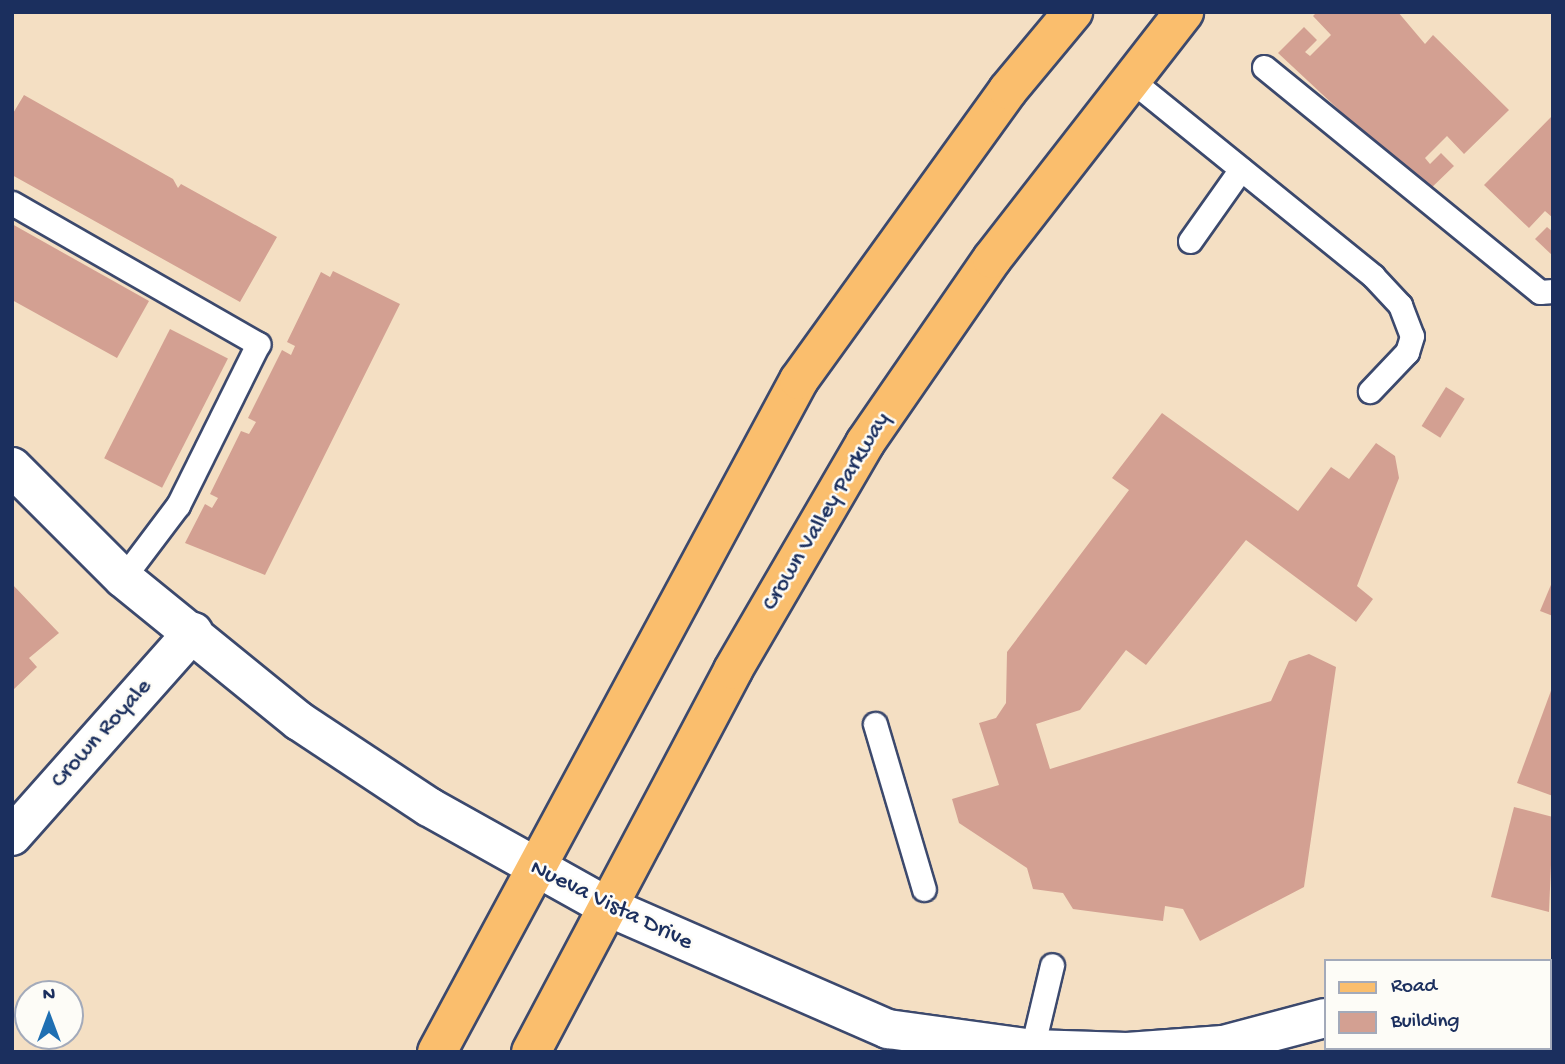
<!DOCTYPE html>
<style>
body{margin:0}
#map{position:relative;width:1565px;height:1064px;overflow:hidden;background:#f4dfc3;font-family:"Gochi Hand",sans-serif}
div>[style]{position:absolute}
.building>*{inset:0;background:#d3a092;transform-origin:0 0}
.roads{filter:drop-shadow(2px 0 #3c496d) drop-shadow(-2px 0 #3c496d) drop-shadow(0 2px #3c496d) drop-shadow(0 -2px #3c496d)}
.service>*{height:23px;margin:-11.5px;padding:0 11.5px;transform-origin:11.5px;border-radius:11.5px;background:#fff}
.minor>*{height:38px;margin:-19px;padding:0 19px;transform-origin:19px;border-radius:19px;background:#fff}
.tertiary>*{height:38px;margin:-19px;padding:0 19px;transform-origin:19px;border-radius:19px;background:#fff}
.primary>*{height:38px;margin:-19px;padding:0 19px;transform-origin:19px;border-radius:19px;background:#fabe6d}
span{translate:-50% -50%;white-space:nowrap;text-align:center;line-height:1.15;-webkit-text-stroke:5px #fdfcf7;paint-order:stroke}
.street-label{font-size:24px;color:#1b2f5e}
.frame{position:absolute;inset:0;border:14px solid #1b2f5e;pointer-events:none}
.legend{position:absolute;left:1324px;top:959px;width:228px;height:91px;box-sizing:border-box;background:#fdfcf7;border:2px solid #a3aaba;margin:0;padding:9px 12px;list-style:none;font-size:21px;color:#1b2f5e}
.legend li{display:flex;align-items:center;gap:14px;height:35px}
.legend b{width:35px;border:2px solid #a3aaba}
.north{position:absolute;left:14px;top:980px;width:70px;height:70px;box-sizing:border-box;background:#fdfcf7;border:2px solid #a3aaba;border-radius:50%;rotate:0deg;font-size:19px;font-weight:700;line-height:28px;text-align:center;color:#1b2f5e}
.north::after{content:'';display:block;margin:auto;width:24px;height:32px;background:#1f6fb2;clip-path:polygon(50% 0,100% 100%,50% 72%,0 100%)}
</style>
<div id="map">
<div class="building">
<i style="clip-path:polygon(1317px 12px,1398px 12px,1425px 44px,1433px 35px,1509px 110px,1464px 154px,1447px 136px,1425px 158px,1430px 164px,1441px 153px,1454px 166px,1427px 192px,1278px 53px,1304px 27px,1317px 40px,1305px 52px,1310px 56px,1331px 35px,1313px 16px)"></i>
<i style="clip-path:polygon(24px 95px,173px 179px,178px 188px,181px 184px,277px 237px,240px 302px,12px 175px,12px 115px)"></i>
<i style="clip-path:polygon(1553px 115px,1553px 218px,1545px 211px,1529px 228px,1484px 185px)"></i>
<i style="clip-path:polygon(12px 224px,149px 301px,117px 358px,12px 300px)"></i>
<i style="clip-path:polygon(1547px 227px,1553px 232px,1553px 256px,1535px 239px)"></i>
<i style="clip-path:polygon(333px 271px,400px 304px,265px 575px,185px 543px,205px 504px,212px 508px,218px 498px,210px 494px,241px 431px,249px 434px,256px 422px,248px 418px,282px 350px,291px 355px,295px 346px,287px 342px,321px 272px,330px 277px)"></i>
<i style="left:170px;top:329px;width:65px;height:145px;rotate:27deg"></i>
<i style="left:1446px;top:387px;width:22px;height:46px;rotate:32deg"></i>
<i style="clip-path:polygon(1162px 413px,1298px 511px,1331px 467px,1349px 479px,1376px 443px,1395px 456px,1399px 478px,1357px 586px,1373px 599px,1356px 622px,1246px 540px,1146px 665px,1126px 650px,1080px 710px,1036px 724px,1050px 769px,1271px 701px,1289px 661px,1309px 654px,1336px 667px,1304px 887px,1200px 941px,1183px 909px,1165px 906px,1163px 921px,1073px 909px,1063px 893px,1033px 889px,1027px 868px,959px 823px,952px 799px,999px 785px,979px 723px,996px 718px,1006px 703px,1007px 652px,1129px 490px,1112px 478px)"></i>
<i style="clip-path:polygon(1553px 580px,1553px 616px,1540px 611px)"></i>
<i style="clip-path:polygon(12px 584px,59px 633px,29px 658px,37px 667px,12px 691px)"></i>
<i style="clip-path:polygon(1552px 688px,1553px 688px,1553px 796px,1517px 783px)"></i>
<i style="clip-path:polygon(1514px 807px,1553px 817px,1549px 912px,1491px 897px)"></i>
</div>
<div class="roads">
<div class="service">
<i style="left:1264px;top:67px;width:356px;rotate:39.2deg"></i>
<i style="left:1540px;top:292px;width:13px;rotate:-4deg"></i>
<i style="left:1130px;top:79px;width:313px;rotate:39deg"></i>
<i style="left:1373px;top:276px;width:40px;rotate:47deg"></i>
<i style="left:1400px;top:305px;width:33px;rotate:69deg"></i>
<i style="left:1412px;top:336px;width:17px;rotate:107deg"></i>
<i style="left:1407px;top:352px;width:54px;rotate:133.5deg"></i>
<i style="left:12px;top:203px;width:284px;rotate:29.8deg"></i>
<i style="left:258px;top:344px;width:180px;rotate:116.4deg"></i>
<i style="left:178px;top:505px;width:91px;rotate:127deg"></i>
<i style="left:1190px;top:241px;width:88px;rotate:-54.7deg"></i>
<i style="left:875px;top:724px;width:172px;rotate:73.5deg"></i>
<i style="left:1032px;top:1049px;width:86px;rotate:-76.6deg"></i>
</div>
<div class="minor">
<i style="left:12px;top:836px;width:273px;rotate:-48.4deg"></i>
<i style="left:606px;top:906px;width:308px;rotate:23.6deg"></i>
<i style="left:888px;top:1029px;width:145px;rotate:7.9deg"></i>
<i style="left:1032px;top:1049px;width:95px;rotate:1.8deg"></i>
<i style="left:1127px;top:1052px;width:96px;rotate:-4.2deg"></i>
<i style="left:1223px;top:1045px;width:106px;rotate:-14.8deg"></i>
<i style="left:1549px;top:1009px;width:4px;rotate:14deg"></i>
</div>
<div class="tertiary">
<i style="left:12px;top:467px;width:157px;rotate:45deg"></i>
<i style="left:123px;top:578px;width:227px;rotate:39.1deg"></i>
<i style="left:299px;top:721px;width:156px;rotate:33.5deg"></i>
<i style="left:429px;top:807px;width:203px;rotate:29.2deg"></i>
</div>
<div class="primary">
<i style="left:437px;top:1052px;width:763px;rotate:-61.69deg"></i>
<i style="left:799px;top:380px;width:357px;rotate:-54.2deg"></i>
<i style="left:1008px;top:90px;width:102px;rotate:-50.2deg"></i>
<i style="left:531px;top:1052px;width:432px;rotate:-62.1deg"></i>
<i style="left:733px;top:670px;width:263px;rotate:-59.8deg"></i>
<i style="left:865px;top:443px;width:224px;rotate:-55.4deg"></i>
<i style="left:992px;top:259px;width:313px;rotate:-52.1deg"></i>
</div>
</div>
<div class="street-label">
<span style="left:827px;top:512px;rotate:-59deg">Crown Valley Parkway</span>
<span style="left:102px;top:734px;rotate:-48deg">Crown Royale</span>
<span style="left:611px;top:906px;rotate:26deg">Nueva Vista Drive</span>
</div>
<div class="frame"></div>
<ul class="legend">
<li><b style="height:9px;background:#fabe6d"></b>Road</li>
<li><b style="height:19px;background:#d3a092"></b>Building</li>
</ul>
<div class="north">N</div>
</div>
